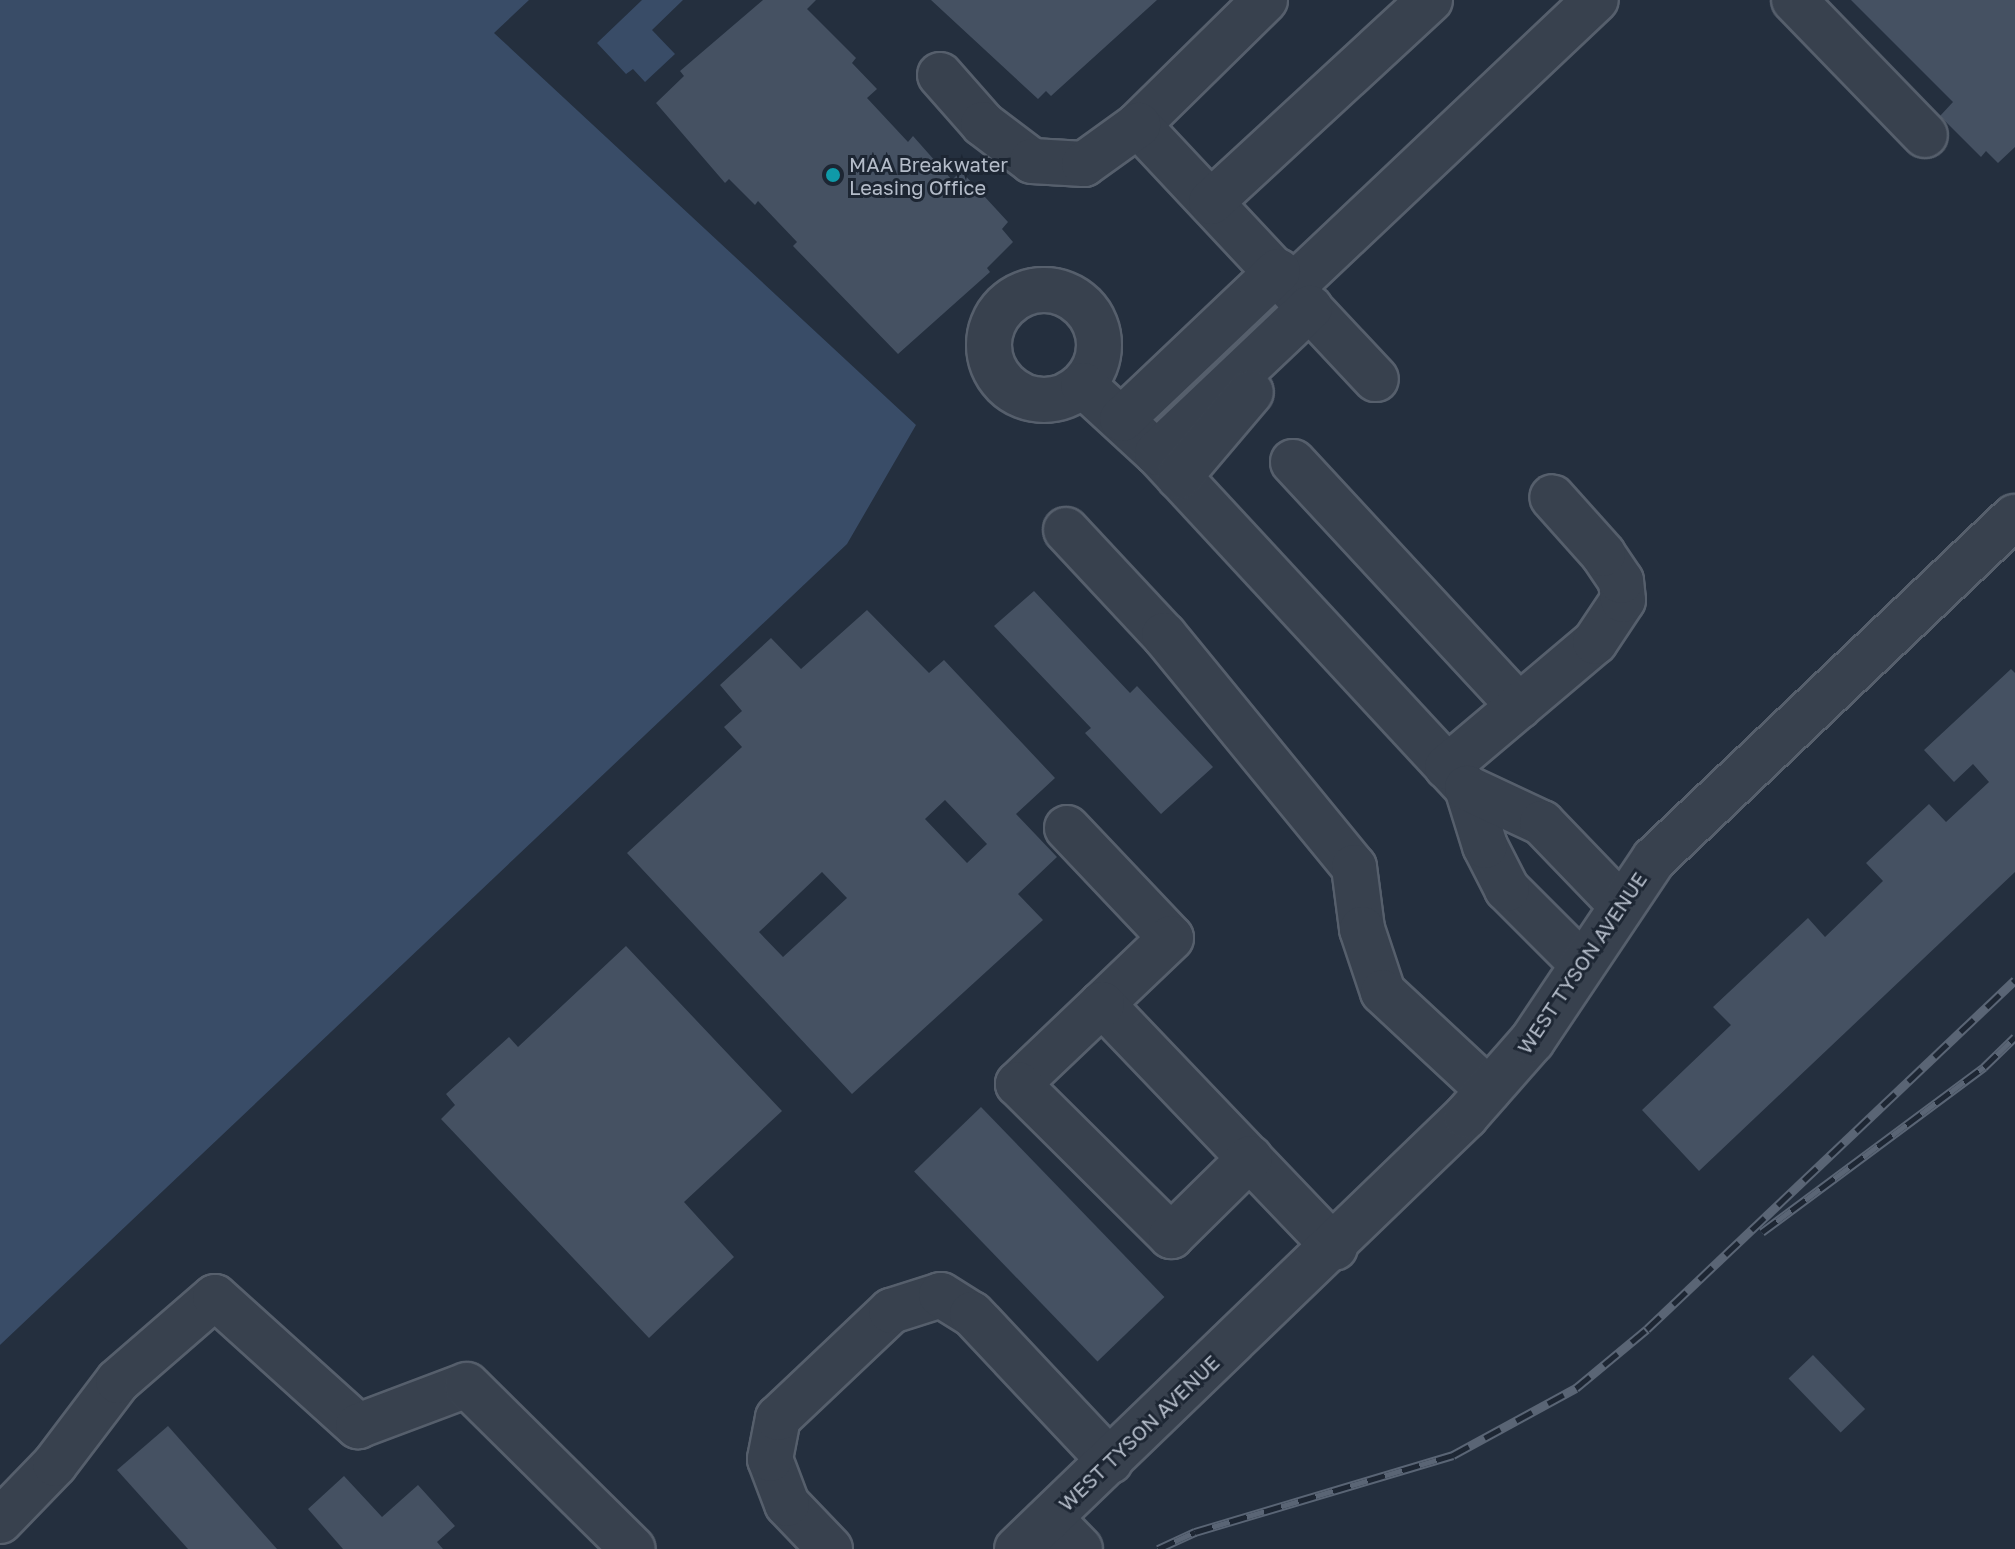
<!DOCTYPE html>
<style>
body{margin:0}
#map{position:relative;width:2015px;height:1549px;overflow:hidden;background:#242f3e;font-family:"Golos Text",sans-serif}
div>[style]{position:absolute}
.water>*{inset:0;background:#394c67}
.building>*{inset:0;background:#455162;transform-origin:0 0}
.roads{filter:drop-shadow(2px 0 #565f6c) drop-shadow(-2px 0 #565f6c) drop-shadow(0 2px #565f6c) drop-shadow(0 -2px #565f6c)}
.minor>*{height:44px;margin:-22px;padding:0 22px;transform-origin:22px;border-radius:22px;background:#38414e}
.minor>.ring{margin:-22px;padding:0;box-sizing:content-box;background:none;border:44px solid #38414e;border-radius:50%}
.rail>*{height:9px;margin-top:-4.5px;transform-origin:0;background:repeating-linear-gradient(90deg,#1d2633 0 18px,#5a6575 0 36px);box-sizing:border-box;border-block:2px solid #5a6575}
.dots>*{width:22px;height:22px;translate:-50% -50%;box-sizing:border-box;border:4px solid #1d2633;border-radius:50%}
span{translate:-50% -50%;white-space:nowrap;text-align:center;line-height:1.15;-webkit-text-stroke:6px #1d2633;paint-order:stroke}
.poi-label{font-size:20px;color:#b4bcc9}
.left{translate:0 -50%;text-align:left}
.street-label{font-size:20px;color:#b4bcc9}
</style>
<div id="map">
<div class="water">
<i style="clip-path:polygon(0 0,529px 0,494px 33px,916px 425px,847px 544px,0 1345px)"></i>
<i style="clip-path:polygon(642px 0,683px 0,652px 30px,675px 54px,645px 82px,633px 69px,626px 74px,597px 43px)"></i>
</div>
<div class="building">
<i style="clip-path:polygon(763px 0,816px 0,807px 9px,856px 58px,852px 63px,877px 89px,867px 98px,908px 142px,913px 136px,952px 180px,961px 171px,1008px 222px,1002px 229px,1013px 242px,987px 268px,990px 272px,898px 354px,793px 246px,797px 242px,758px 201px,755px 205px,729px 179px,725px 183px,656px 103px,684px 76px,680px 71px)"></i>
<i style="clip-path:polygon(931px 0,1157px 0,1051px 96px,1046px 91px,1038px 99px)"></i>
<i style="clip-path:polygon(1851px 0,2015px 0,2015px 147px,1998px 163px,1986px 151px,1981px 157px,1940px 116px,1953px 102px)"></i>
<i style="clip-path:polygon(1034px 591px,1130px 693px,1137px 686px,1213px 767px,1161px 814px,1085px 733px,1091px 728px,994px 626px)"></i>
<i style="clip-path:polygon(evenodd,867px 610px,929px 673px,944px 660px,1055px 778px,1016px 814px,1057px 857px,1018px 894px,1043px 920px,852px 1094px,627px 853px,742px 747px,724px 727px,742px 711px,720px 685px,771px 638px,801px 669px,867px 610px,945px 800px,987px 844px,967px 863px,925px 819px,945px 800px,867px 610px,822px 872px,847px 898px,783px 957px,759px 932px,822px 872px)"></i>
<i style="clip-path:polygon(2011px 669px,2015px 673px,2015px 872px,1699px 1171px,1642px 1110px,1731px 1025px,1713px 1007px,1808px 918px,1825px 937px,1883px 881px,1866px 863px,1929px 804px,1946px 822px,1989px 782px,1973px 764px,1954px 782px,1924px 750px)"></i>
<i style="clip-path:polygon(626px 946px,782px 1111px,684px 1202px,734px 1257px,649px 1338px,441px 1119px,455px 1105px,446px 1094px,509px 1037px,518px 1047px)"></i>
<i style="left:981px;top:1107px;width:264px;height:93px;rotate:46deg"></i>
<i style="left:1813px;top:1355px;width:75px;height:34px;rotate:46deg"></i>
<i style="clip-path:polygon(168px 1426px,277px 1549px,188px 1549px,117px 1470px)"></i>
<i style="clip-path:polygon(344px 1476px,382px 1517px,418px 1485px,455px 1526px,437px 1542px,443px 1549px,343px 1549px,308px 1509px)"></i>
</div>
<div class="roads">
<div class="minor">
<i style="left:1265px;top:0;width:178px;rotate:135.5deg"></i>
<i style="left:1138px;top:125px;width:348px;rotate:46.9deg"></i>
<i style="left:1794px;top:0;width:188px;rotate:45.9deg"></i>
<i style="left:940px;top:75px;width:65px;rotate:48.7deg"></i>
<i style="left:983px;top:124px;width:61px;rotate:37.1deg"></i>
<i style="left:1032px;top:161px;width:52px;rotate:3.3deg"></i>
<i style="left:1084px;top:164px;width:67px;rotate:-35.8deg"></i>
<i style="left:1211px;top:202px;width:298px;rotate:-42.7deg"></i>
<i style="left:1292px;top:287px;width:418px;rotate:-43.4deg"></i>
<i class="ring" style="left:989px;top:290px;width:66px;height:66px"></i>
<i style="left:1083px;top:385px;width:100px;rotate:42.6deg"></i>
<i style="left:1157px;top:453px;width:456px;rotate:47.2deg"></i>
<i style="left:1122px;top:419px;width:215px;rotate:-43.5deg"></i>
<i style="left:1157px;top:453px;width:211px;rotate:-43.5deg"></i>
<i style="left:1293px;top:462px;width:333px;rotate:47.2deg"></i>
<i style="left:1179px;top:477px;width:111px;rotate:-49.7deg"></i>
<i style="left:1066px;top:530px;width:144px;rotate:47deg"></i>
<i style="left:1164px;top:635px;width:300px;rotate:50.7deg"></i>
<i style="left:1354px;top:867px;width:63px;rotate:82.6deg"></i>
<i style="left:1362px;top:929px;width:66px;rotate:71.6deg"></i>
<i style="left:1383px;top:992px;width:144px;rotate:43deg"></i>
<i style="left:1447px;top:767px;width:194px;rotate:-40.2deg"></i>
<i style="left:1595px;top:642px;width:50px;rotate:-56.3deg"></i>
<i style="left:1623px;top:600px;width:19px;rotate:-96deg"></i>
<i style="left:1621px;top:581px;width:32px;rotate:-124deg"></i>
<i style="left:1603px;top:554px;width:76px;rotate:-131.8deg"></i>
<i style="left:1067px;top:828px;width:151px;rotate:46.6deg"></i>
<i style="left:1171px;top:938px;width:95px;rotate:136.3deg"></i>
<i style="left:1102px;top:1004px;width:337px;rotate:46.3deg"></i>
<i style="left:1581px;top:963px;width:105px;rotate:-135deg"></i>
<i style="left:1507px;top:889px;width:48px;rotate:-117.1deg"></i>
<i style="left:1485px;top:846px;width:61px;rotate:-107.2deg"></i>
<i style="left:1467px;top:788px;width:83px;rotate:25deg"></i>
<i style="left:1542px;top:823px;width:112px;rotate:46.1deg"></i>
<i style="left:1102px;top:1004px;width:116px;rotate:136.4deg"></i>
<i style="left:1018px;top:1084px;width:216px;rotate:44.8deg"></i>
<i style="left:1171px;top:1236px;width:111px;rotate:-44.6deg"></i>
<i style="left:1050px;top:1518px;width:43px;rotate:45.9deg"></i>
<i style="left:0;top:1521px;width:79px;rotate:-46deg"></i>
<i style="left:55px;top:1464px;width:104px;rotate:-52.8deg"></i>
<i style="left:118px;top:1381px;width:128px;rotate:-40.9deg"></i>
<i style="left:215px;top:1297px;width:193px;rotate:42.1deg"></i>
<i style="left:358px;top:1426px;width:116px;rotate:-20.6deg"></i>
<i style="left:467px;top:1385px;width:233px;rotate:44.7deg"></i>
<i style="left:830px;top:1549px;width:62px;rotate:-133.7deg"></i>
<i style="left:787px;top:1504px;width:48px;rotate:-110.7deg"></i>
<i style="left:770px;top:1459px;width:42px;rotate:-79deg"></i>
<i style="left:778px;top:1418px;width:156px;rotate:-43.4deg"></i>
<i style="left:891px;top:1311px;width:52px;rotate:-17.7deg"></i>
<i style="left:941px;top:1295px;width:36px;rotate:32deg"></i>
<i style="left:972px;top:1314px;width:202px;rotate:46.8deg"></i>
<i style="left:1017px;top:1549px;width:624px;rotate:-43.96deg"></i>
<i style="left:1466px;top:1116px;width:100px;rotate:-48.7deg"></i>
<i style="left:1532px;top:1041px;width:219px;rotate:-56.2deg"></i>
<i style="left:1654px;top:859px;width:497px;rotate:-43.5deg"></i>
</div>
</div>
<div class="rail">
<i style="left:1762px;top:1232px;width:277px;rotate:-36.6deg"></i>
<i style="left:1984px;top:1067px;width:43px;rotate:-44.1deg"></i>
<i style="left:1158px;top:1549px;width:41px;rotate:-24.7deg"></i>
<i style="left:1195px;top:1532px;width:269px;rotate:-16.6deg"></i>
<i style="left:1453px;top:1455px;width:140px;rotate:-28.6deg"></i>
<i style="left:1576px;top:1388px;width:92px;rotate:-39.7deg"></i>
<i style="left:1647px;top:1329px;width:507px;rotate:-43.48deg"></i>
</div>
<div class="dots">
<i style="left:833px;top:175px;background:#0f9aa8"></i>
</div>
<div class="poi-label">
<span class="left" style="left:849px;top:176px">MAA Breakwater<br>Leasing Office</span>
</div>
<div class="street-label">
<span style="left:1582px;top:963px;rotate:-56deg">WEST TYSON AVENUE</span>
<span style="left:1139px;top:1433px;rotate:-44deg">WEST TYSON AVENUE</span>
</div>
</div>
